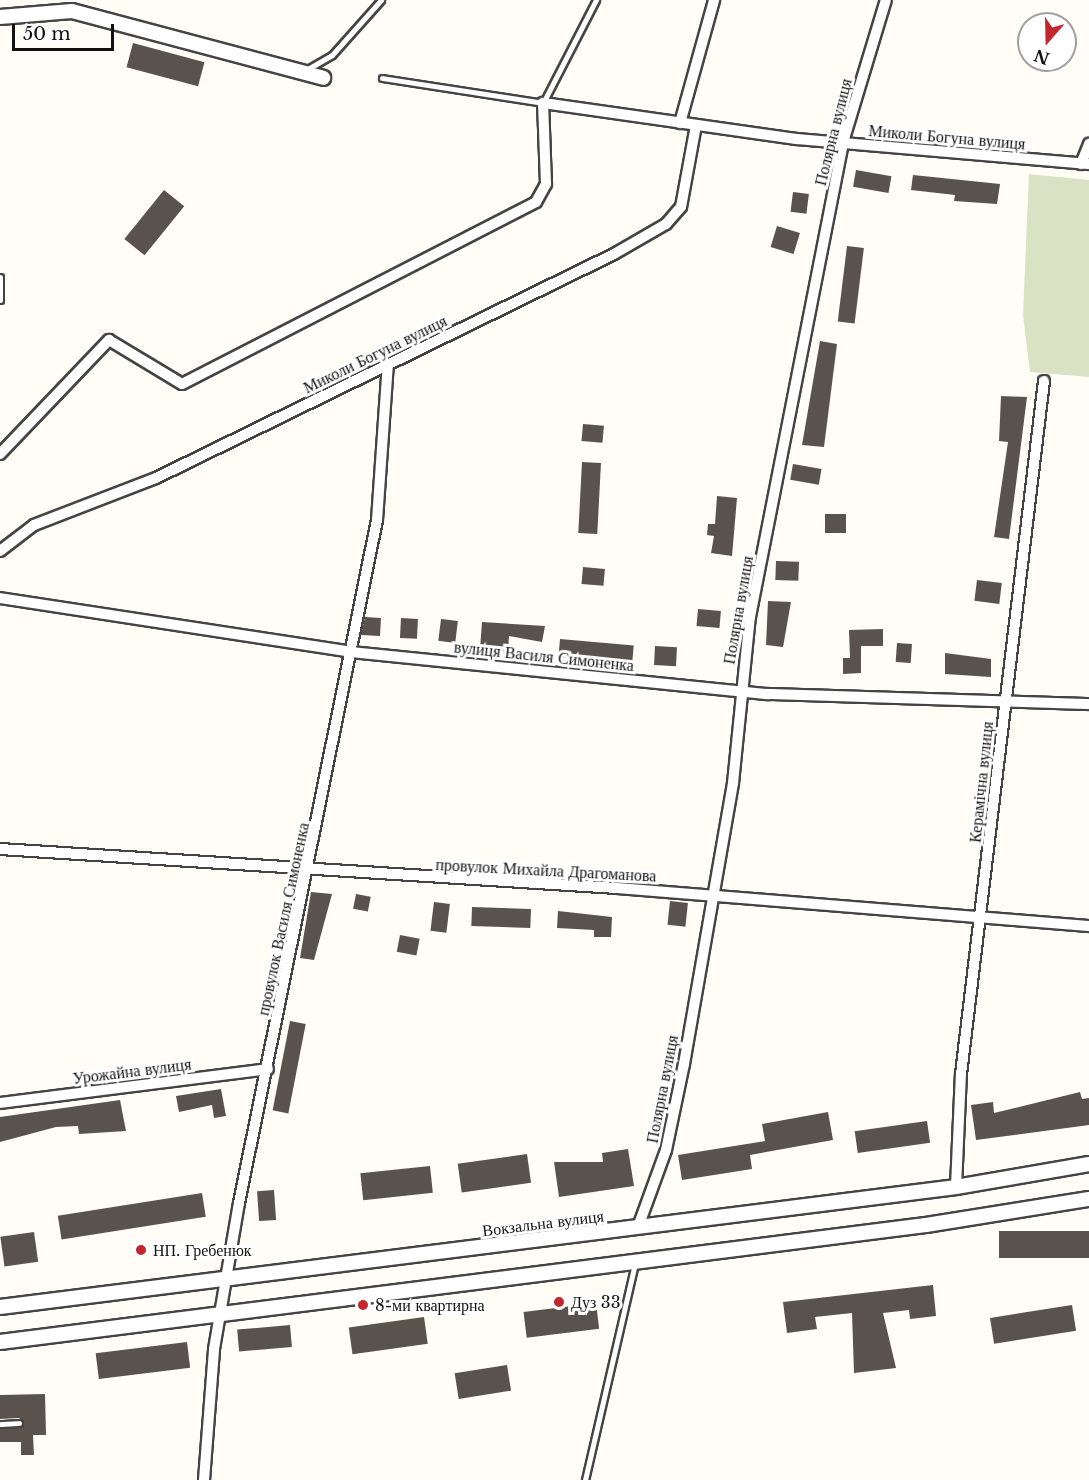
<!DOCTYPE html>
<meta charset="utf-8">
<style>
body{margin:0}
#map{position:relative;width:1089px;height:1480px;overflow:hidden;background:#fffdf5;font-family:"Libre Baskerville",serif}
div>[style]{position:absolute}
.cemetery>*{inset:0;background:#d9e3c4}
.building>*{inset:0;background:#5a524d;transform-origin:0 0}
.roads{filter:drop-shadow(2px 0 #444) drop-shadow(-2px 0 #444) drop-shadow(0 2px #444) drop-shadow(0 -2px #444)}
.service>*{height:5px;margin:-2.5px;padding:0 2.5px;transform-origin:2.5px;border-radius:2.5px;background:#fff}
.minor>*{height:10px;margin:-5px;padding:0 5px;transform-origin:5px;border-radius:5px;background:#fff}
.tertiary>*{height:14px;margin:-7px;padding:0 7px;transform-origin:7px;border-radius:7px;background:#fff}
.dots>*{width:16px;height:16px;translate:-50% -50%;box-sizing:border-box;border:3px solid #fff;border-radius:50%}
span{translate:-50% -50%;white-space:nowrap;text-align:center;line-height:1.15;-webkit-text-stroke:6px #fff;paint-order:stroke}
.street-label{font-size:16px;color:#111}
.poi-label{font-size:16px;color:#111}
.left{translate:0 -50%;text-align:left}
.north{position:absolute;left:1017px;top:12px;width:60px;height:60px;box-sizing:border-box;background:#fff;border:2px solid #a0a0a0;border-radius:50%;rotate:200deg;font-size:16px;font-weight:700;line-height:24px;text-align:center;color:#111}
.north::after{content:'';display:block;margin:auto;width:21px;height:27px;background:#c4262e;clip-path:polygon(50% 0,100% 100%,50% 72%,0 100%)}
.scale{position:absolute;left:12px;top:24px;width:102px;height:27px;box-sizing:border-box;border:3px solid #111;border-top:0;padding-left:8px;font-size:18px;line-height:21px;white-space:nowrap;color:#111;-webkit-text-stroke:4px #fff;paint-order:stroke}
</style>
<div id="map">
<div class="cemetery">
<i style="clip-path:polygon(1029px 174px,1089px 180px,1089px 377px,1030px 372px,1023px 315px)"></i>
</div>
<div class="building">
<i style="left:133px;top:43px;width:74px;height:25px;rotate:15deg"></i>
<i style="left:856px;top:170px;width:36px;height:17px;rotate:10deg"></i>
<i style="clip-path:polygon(913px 175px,1000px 184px,997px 204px,954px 201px,955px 195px,911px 190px)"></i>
<i style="left:164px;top:190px;width:26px;height:63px;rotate:39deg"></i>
<i style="left:793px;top:192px;width:16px;height:20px;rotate:7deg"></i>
<i style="left:777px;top:226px;width:24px;height:22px;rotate:17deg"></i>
<i style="left:847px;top:246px;width:17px;height:76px;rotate:7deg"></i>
<i style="clip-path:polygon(820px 341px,837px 344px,824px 447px,802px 445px)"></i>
<i style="clip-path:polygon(1001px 396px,1027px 397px,1009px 539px,994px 537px,1008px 442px,999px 441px)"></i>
<i style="left:583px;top:424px;width:21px;height:17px;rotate:5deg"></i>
<i style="left:582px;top:462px;width:19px;height:71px;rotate:3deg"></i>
<i style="left:793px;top:464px;width:29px;height:16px;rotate:10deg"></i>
<i style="clip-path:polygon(717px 496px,737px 498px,732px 556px,711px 553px,714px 536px,707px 535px,708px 524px,715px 524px)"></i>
<i style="left:825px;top:514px;width:21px;height:19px"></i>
<i style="left:776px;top:561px;width:23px;height:19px;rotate:2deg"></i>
<i style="left:583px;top:567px;width:22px;height:17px;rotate:5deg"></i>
<i style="left:977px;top:580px;width:25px;height:21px;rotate:7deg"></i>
<i style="clip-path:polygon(768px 601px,791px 602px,783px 647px,766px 645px)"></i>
<i style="left:698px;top:609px;width:23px;height:17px;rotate:5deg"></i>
<i style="clip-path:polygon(365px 617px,381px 618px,380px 636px,361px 635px)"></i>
<i style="left:401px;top:618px;width:17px;height:20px;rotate:3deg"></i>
<i style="left:441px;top:619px;width:17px;height:22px;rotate:7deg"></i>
<i style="clip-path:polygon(482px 622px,545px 626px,542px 642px,509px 636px,508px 652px,480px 649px)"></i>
<i style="clip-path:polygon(883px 629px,883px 646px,861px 646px,861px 673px,843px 674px,843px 658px,850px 658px,849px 630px)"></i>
<i style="left:560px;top:639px;width:74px;height:18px;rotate:5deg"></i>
<i style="left:897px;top:643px;width:15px;height:19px;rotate:4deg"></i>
<i style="left:655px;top:646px;width:22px;height:19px;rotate:3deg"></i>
<i style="clip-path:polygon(945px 653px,991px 659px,991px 677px,945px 674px)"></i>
<i style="clip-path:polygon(311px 892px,332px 894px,314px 960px,300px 958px)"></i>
<i style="left:356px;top:894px;width:15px;height:15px;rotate:11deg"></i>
<i style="left:670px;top:901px;width:18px;height:24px;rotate:6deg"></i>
<i style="left:434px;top:902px;width:16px;height:29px;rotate:7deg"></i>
<i style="left:472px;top:907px;width:59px;height:19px;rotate:2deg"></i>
<i style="clip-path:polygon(558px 911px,612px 917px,611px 937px,594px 937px,594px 930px,557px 928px)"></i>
<i style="left:400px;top:935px;width:20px;height:17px;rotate:11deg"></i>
<i style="left:290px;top:1021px;width:16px;height:91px;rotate:11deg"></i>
<i style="clip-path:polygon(221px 1089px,226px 1116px,214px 1118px,212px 1105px,179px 1112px,176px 1096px)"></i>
<i style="clip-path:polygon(1080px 1092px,1082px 1099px,1089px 1098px,1089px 1125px,976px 1140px,971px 1105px,993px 1102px,994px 1113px)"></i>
<i style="clip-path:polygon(120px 1100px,126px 1131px,79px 1134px,78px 1126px,56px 1127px,0 1142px,0 1117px)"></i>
<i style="clip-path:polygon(828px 1112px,833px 1140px,750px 1155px,752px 1169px,682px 1180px,678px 1155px,765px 1141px,762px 1124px)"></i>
<i style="left:927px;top:1121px;width:22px;height:73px;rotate:82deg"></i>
<i style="clip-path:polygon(628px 1149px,634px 1186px,559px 1197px,554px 1162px,603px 1162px,602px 1153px)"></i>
<i style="left:527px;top:1154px;width:29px;height:70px;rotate:82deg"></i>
<i style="left:430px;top:1166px;width:27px;height:70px;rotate:84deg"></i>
<i style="left:274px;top:1190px;width:30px;height:17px;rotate:86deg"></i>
<i style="left:202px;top:1193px;width:24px;height:146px;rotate:81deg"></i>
<i style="left:1089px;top:1231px;width:27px;height:90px;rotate:90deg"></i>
<i style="left:34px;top:1232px;width:30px;height:34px;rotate:82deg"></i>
<i style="clip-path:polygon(933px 1285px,936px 1316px,910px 1319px,909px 1310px,883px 1313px,896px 1368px,854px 1373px,852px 1313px,815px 1317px,817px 1329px,787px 1333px,783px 1302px)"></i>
<i style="left:596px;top:1303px;width:26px;height:73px;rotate:83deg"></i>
<i style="left:1072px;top:1305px;width:26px;height:83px;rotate:81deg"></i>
<i style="left:424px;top:1317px;width:27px;height:76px;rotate:82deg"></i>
<i style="left:290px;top:1325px;width:22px;height:53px;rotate:85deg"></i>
<i style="left:187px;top:1342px;width:26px;height:92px;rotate:83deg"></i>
<i style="left:507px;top:1365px;width:26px;height:53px;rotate:81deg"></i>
<i style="clip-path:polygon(45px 1394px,46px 1435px,33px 1435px,34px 1455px,21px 1455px,21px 1442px,0 1442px,0 1429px,24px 1423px,19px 1418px,0 1419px,0 1395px)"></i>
</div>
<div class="roads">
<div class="service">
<i style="left:306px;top:70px;width:30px;rotate:-30deg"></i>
<i style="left:332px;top:55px;width:74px;rotate:-48.3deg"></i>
<i style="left:382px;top:78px;width:163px;rotate:8.8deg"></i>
<i style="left:543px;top:103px;width:116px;rotate:-62.8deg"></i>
<i style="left:0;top:277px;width:23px;rotate:90deg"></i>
<i style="left:0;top:1424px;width:19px;rotate:-3deg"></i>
<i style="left:585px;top:1480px;width:223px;rotate:-77deg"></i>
</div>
<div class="minor">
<i style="left:680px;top:123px;width:128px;rotate:-74.5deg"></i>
<i style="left:1081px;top:164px;width:22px;rotate:-68deg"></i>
<i style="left:0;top:454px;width:158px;rotate:-46.3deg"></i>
<i style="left:109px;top:340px;width:85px;rotate:31.1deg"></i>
<i style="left:182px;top:384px;width:398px;rotate:-27.2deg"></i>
<i style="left:536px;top:202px;width:21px;rotate:-61deg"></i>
<i style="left:546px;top:184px;width:81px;rotate:-92.1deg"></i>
<i style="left:543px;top:103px;width:256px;rotate:8.1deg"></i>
<i style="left:796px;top:139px;width:294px;rotate:4.9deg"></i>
<i style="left:0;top:551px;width:43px;rotate:-37.4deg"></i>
<i style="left:34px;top:525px;width:131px;rotate:-21.1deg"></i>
<i style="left:156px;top:478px;width:510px;rotate:-26.06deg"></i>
<i style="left:614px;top:254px;width:60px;rotate:-30deg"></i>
<i style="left:666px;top:224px;width:23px;rotate:-49deg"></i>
<i style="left:681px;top:207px;width:83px;rotate:-79.6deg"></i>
<i style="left:0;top:598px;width:355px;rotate:8.7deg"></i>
<i style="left:351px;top:652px;width:419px;rotate:5.8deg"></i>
<i style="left:768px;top:694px;width:321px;rotate:1.8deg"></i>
<i style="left:0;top:849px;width:617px;rotate:3.62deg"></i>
<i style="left:616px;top:888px;width:475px;rotate:4.6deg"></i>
<i style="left:0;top:1103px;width:270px;rotate:-7.2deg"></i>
<i style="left:956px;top:1187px;width:113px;rotate:-87.5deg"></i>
<i style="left:961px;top:1074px;width:698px;rotate:-83.17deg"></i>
<i style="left:638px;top:1227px;width:82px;rotate:-70deg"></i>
<i style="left:666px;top:1150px;width:88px;rotate:-78.2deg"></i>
<i style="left:684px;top:1064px;width:285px;rotate:-80.1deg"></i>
<i style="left:733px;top:783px;width:167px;rotate:-84.2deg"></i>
<i style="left:750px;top:617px;width:484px;rotate:-78.9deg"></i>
<i style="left:843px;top:142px;width:148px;rotate:-73.2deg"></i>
<i style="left:204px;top:1480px;width:131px;rotate:-85.6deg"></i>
<i style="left:214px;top:1349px;width:148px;rotate:-80.3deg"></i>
<i style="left:239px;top:1203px;width:697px;rotate:-78.58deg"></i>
<i style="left:377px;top:520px;width:156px;rotate:-86deg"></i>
</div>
<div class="tertiary">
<i style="left:0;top:17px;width:72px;rotate:-4.8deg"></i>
<i style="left:72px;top:11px;width:260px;rotate:14.9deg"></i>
<i style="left:0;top:1307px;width:964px;rotate:-7.15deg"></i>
<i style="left:956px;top:1187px;width:135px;rotate:-9.8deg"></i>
<i style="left:0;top:1342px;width:933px;rotate:-7.2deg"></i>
<i style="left:926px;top:1225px;width:165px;rotate:-9.1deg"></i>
</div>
</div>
<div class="dots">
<i style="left:141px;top:1250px;background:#c4262e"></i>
<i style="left:559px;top:1302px;background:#c4262e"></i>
<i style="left:363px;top:1305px;background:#c4262e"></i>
</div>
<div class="street-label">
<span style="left:833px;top:132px;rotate:-76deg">Полярна вулиця</span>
<span style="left:947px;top:137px;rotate:5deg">Миколи Богуна вулиця</span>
<span style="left:375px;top:354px;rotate:-26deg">Миколи Богуна вулиця</span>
<span style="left:738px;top:610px;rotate:-80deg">Полярна вулиця</span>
<span style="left:544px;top:656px;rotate:6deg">вулиця Василя Симоненка</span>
<span style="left:981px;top:782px;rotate:-84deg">Керамічна вулиця</span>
<span style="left:546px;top:870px;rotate:3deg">провулок Михайла Драгоманова</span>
<span style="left:283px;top:919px;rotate:-78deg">провулок Василя Симоненка</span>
<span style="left:132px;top:1071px;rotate:-7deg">Урожайна вулиця</span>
<span style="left:662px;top:1089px;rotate:-79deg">Полярна вулиця</span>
<span style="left:543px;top:1223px;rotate:-7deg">Вокзальна вулиця</span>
</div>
<div class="poi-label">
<span class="left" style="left:153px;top:1250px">НП. Гребенюк</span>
<span class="left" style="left:571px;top:1302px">Дуз 33</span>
<span class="left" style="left:375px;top:1305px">8-ми квартирна</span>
</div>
<div class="north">N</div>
<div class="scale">50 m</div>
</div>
